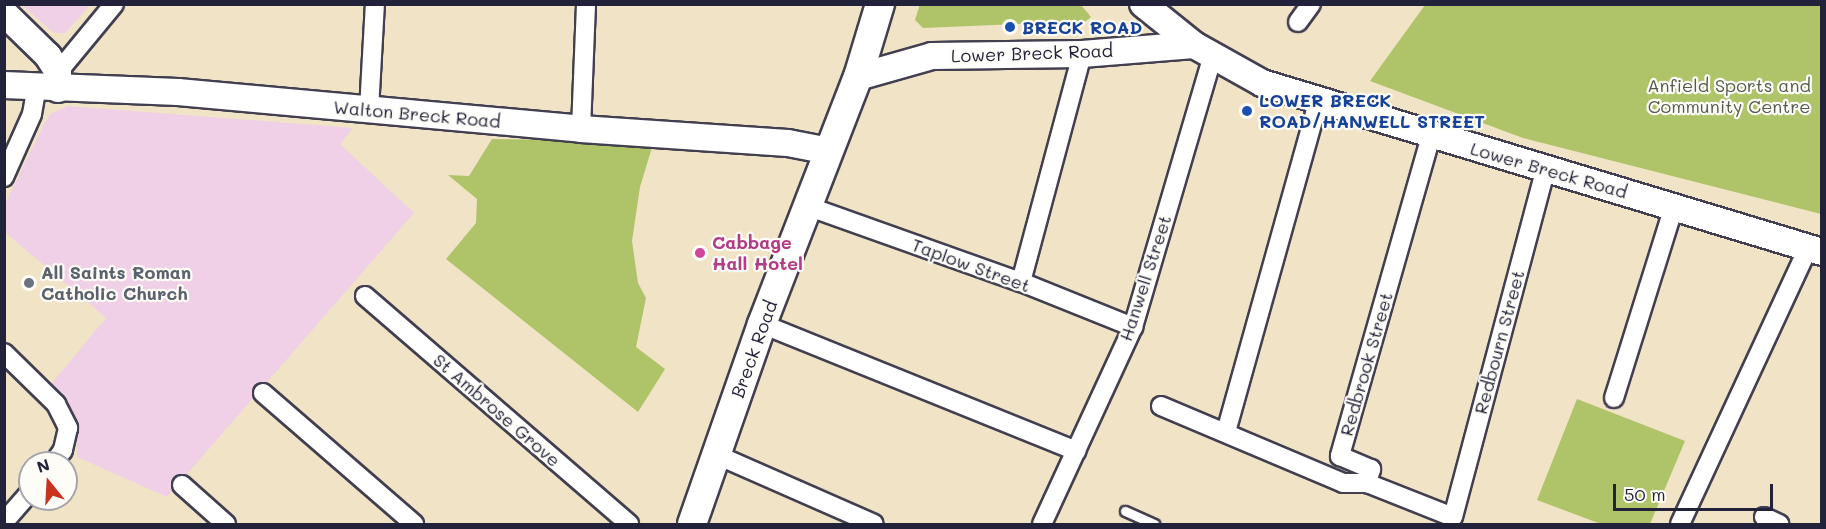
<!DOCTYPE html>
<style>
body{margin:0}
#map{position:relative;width:1826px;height:529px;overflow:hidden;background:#f1e3c6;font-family:Mali,sans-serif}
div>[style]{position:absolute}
.built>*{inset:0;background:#efd0e6}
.green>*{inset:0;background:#afc468}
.roads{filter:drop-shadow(2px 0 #413f50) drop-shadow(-2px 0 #413f50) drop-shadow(0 2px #413f50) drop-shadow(0 -2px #413f50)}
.lane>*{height:9px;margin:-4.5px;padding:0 4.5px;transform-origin:4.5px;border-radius:4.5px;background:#fff}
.street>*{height:18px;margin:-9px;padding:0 9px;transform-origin:9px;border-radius:9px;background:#fff}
.secondary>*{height:26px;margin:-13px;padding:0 13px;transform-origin:13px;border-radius:13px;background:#fff}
.primary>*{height:28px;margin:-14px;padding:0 14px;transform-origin:14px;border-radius:14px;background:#fff}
.dots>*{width:16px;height:16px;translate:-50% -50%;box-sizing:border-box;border:3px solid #fdfcf7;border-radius:50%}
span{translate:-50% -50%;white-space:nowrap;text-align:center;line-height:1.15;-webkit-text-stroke:4.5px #fdfcf7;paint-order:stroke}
.transit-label{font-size:18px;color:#164399;font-weight:700}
.left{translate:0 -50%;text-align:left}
.street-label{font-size:18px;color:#22223b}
.park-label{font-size:18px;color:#535b4b}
.hotel-label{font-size:18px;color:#b23c85;font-weight:700}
.worship-label{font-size:18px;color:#5b616d;font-weight:700}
.frame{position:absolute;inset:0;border:6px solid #22223b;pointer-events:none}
.north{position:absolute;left:18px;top:451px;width:60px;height:60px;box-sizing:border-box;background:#fdfcf7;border:2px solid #a5a5ac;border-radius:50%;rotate:342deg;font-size:16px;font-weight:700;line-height:24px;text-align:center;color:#22223b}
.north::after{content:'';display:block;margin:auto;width:21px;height:27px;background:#c8321e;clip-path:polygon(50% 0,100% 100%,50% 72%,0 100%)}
.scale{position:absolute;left:1613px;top:484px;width:160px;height:27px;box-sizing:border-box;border:3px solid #22223b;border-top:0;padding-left:8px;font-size:18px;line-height:21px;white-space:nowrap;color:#22223b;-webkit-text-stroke:4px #fdfcf7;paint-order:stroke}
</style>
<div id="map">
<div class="built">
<i style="clip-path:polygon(22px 5px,90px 5px,65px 33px,54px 33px)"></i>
<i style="clip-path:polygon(68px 106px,353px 128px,340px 144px,414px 213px,167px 497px,77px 457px,76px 424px,68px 409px,47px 389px,106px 318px,5px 232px,5px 204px,43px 126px,50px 114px)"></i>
</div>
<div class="green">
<i style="clip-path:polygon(920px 4px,1081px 5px,1091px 17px,1086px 21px,923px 28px,915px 20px)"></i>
<i style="clip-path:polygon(1425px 5px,1821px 5px,1821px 214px,1523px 138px,1370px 81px)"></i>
<i style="clip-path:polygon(492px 139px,654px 141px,640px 187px,632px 241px,638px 283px,646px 298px,636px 347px,665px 369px,638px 412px,446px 259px,476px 223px,477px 199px,448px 175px,469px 176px)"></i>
<i style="clip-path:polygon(1577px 399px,1685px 441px,1650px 524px,1601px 524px,1537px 500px)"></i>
</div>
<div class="roads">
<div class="lane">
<i style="left:1125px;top:511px;width:32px;rotate:24deg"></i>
</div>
<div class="street">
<i style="left:1298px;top:22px;width:22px;rotate:-54deg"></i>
<i style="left:58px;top:72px;width:88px;rotate:-50.5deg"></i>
<i style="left:369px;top:110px;width:106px;rotate:-86.8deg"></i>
<i style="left:581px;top:129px;width:125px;rotate:-87.7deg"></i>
<i style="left:1431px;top:136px;width:333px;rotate:105.9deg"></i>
<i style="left:1340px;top:456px;width:34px;rotate:23deg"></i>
<i style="left:1371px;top:469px;width:15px;rotate:106deg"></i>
<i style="left:1367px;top:483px;width:92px;rotate:21.6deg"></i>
<i style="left:1453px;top:517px;width:362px;rotate:-75.1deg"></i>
<i style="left:4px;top:177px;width:69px;rotate:-66deg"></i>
<i style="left:32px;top:114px;width:27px;rotate:-80deg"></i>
<i style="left:807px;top:206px;width:227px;rotate:19.6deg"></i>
<i style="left:1021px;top:282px;width:121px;rotate:21.9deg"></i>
<i style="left:1021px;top:282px;width:236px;rotate:-75deg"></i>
<i style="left:365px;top:296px;width:349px;rotate:40.8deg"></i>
<i style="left:762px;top:324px;width:339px;rotate:22deg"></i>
<i style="left:4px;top:353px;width:73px;rotate:44.4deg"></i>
<i style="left:56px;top:404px;width:27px;rotate:63deg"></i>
<i style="left:68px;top:428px;width:23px;rotate:103deg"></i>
<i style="left:63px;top:450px;width:16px;rotate:125deg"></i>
<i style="left:263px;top:393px;width:200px;rotate:40.9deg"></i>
<i style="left:1614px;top:398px;width:200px;rotate:-72.6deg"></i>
<i style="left:1161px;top:406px;width:198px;rotate:22.9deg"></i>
<i style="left:1343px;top:483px;width:24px"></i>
<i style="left:1226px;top:432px;width:342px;rotate:-74.4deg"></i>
<i style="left:717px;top:455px;width:171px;rotate:23.7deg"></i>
<i style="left:182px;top:485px;width:59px;rotate:41.6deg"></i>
<i style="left:1764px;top:517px;width:17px;rotate:25deg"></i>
<i style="left:4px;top:522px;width:40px;rotate:-49deg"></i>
<i style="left:1042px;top:524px;width:217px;rotate:-65.2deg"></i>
<i style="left:1133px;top:327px;width:283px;rotate:-73.6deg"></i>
<i style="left:1680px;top:524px;width:304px;rotate:-65.1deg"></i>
</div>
<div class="secondary">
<i style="left:1143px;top:4px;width:65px;rotate:38.8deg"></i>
<i style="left:1194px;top:45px;width:78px;rotate:29.2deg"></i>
<i style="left:1262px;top:83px;width:585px;rotate:16.79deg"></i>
<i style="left:4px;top:13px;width:62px;rotate:44.3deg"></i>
<i style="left:48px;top:56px;width:19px;rotate:58deg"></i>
<i style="left:58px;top:72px;width:17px;rotate:90deg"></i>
<i style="left:858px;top:77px;width:77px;rotate:-15.8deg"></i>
<i style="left:932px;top:56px;width:150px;rotate:-0.8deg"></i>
<i style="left:1082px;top:54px;width:112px;rotate:-4.6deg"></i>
<i style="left:4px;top:85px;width:174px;rotate:2.3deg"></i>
<i style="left:178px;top:92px;width:405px;rotate:5.2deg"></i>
<i style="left:581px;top:129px;width:207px;rotate:3.9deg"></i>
<i style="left:788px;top:143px;width:42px;rotate:11deg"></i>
</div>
<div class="primary">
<i style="left:692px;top:524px;width:212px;rotate:-70.7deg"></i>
<i style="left:762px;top:324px;width:265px;rotate:-68.8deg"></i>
<i style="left:858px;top:77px;width:76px;rotate:-73.2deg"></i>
</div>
</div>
<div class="dots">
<i style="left:1010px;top:27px;background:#1a4fb4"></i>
<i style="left:1247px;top:111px;background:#1a4fb4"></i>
<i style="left:700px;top:253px;background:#d1479c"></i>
<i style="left:29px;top:283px;background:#6b7280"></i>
</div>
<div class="transit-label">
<span class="left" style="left:1022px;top:27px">BRECK ROAD</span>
<span class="left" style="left:1259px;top:111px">LOWER BRECK<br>ROAD/HANWELL STREET</span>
</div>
<div class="street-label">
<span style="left:1032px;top:53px;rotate:-2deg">Lower Breck Road</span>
<span style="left:417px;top:114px;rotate:5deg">Walton Breck Road</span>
<span style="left:1549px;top:170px;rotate:16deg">Lower Breck Road</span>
<span style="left:971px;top:265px;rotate:20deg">Taplow Street</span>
<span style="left:1145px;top:278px;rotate:-72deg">Hanwell Street</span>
<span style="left:1499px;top:342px;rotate:-75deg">Redbourn Street</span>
<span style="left:754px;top:349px;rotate:-70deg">Breck Road</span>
<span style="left:1366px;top:364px;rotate:-74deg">Redbrook Street</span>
<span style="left:497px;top:410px;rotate:41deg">St Ambrose Grove</span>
</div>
<div class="park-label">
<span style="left:1729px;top:96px">Anfield Sports and<br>Community Centre</span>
</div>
<div class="hotel-label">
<span class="left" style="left:712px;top:253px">Cabbage<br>Hall Hotel</span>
</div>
<div class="worship-label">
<span class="left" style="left:41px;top:283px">All Saints Roman<br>Catholic Church</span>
</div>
<div class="frame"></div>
<div class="north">N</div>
<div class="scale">50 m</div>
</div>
